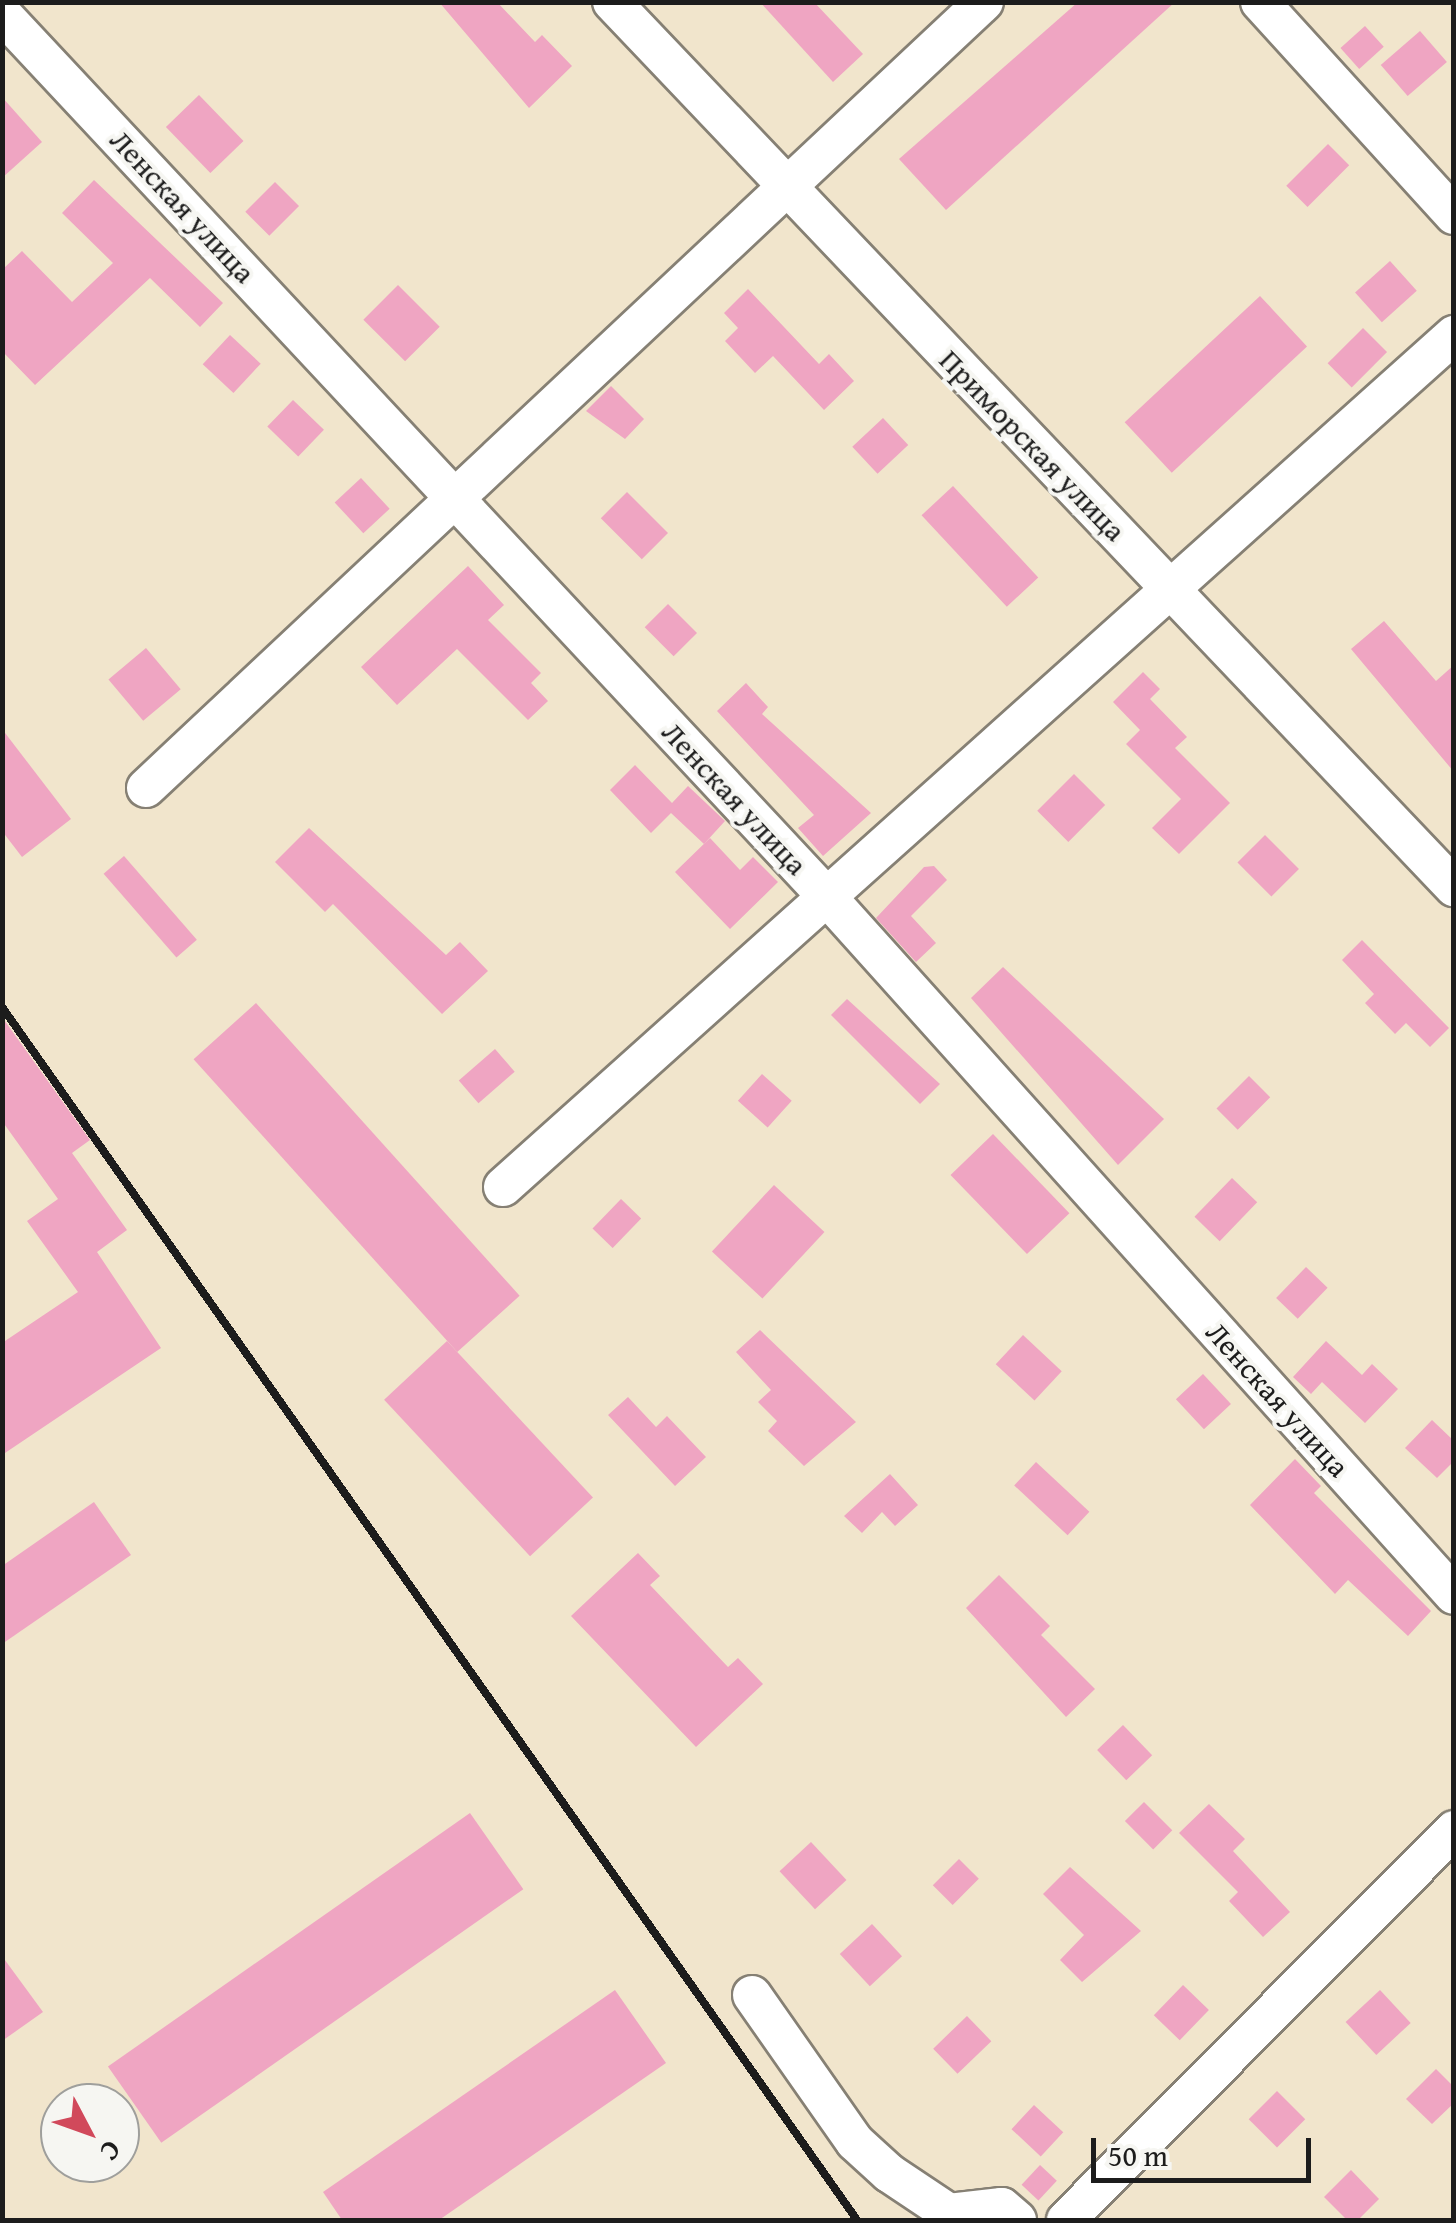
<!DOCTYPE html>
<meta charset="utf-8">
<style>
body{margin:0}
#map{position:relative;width:1456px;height:2223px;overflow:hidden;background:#f1e5cc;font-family:"Gentium Book Plus",serif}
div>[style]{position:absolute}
.building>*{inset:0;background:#efa5c2;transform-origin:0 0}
.roads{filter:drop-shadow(2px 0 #868074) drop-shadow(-2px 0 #868074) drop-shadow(0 2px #868074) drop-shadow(0 -2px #868074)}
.minor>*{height:38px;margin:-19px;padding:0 19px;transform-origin:19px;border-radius:19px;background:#fff}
.rail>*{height:8px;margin:-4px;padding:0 4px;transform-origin:4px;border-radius:4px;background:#1c1c1c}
span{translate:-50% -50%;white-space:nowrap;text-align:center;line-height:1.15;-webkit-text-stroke:8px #f6f6f2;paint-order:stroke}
.street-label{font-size:30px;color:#1c1c1c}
.frame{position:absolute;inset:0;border:5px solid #1c1c1c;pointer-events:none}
.north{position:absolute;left:40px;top:2083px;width:100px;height:100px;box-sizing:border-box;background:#f6f6f2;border:2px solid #9f9f9c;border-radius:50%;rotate:131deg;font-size:28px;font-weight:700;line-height:40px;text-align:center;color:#1c1c1c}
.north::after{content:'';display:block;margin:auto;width:35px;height:45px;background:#d1495b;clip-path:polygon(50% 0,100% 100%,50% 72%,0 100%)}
.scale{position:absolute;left:1091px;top:2138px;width:220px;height:45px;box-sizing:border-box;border:5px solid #1c1c1c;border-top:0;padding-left:12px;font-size:30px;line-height:35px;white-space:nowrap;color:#1c1c1c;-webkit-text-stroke:8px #f6f6f2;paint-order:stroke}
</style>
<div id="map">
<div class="building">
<i style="clip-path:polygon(439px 2px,497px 2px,535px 42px,542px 35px,572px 66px,529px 108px)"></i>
<i style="clip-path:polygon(760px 2px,814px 2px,863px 54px,833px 82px)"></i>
<i style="clip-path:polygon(1078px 2px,1175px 2px,946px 210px,899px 159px)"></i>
<i style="left:1365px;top:26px;width:28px;height:33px;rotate:48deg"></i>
<i style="left:1420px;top:31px;width:41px;height:52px;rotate:49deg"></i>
<i style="left:199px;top:95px;width:64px;height:46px;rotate:46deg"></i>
<i style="clip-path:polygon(2px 97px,42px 142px,2px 178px)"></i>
<i style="left:1328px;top:144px;width:30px;height:59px;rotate:45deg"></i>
<i style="clip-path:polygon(94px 180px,223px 303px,200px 327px,150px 278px,35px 385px,2px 351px,2px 270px,22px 251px,72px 302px,113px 263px,62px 213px)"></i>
<i style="left:275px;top:182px;width:34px;height:42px;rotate:45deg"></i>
<i style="left:1390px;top:261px;width:40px;height:47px;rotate:48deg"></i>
<i style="left:398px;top:285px;width:59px;height:49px;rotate:45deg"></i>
<i style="clip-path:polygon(748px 289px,819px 364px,829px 354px,854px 381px,824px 410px,773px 356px,755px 373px,725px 341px,738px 328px,724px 313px)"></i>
<i style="left:1260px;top:296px;width:69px;height:185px;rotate:47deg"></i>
<i style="left:1363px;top:328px;width:34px;height:50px;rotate:45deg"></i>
<i style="left:230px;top:335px;width:42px;height:40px;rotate:43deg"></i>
<i style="clip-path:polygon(611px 386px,644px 419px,625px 439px,586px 411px)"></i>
<i style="left:293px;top:400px;width:43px;height:37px;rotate:44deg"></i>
<i style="left:883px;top:418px;width:37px;height:42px;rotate:47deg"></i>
<i style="left:361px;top:478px;width:42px;height:36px;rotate:47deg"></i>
<i style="left:953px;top:486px;width:125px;height:43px;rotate:47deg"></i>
<i style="left:627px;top:492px;width:58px;height:37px;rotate:45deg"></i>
<i style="clip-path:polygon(468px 566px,504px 605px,488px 620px,541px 673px,531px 683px,548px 701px,528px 720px,457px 649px,397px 705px,361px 667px)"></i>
<i style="left:668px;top:604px;width:41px;height:33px;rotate:45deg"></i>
<i style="clip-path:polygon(1384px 621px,1436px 681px,1454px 665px,1454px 772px,1351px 649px)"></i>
<i style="left:146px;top:648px;width:54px;height:49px;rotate:50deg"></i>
<i style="clip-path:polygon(1143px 672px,1160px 689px,1150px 699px,1187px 737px,1175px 748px,1230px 803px,1179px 854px,1152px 828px,1181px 799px,1126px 744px,1140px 730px,1113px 702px)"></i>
<i style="clip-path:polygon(746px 683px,768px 707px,762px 714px,871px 813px,823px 856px,798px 828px,814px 815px,717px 711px)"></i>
<i style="clip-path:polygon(2px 729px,71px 819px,22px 857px,2px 831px)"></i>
<i style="clip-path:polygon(635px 765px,672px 803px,688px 786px,725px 821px,704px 844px,671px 813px,651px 833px,610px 790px)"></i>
<i style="left:1074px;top:774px;width:44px;height:52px;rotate:45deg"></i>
<i style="clip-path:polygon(309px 828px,446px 955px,460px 942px,488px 971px,442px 1014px,333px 904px,325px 912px,275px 862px)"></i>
<i style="left:1265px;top:835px;width:48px;height:39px;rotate:45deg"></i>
<i style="clip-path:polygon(710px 838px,740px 870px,753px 857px,778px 882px,730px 929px,675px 872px)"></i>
<i style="left:124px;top:856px;width:111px;height:27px;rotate:49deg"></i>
<i style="clip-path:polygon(934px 866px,947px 880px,911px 916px,936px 943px,916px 962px,876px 918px,924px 867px)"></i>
<i style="clip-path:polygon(1362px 940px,1449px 1028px,1430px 1047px,1406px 1023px,1395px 1034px,1365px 1003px,1374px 994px,1342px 960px)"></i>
<i style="clip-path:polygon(1003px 967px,1164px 1119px,1118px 1165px,971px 998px)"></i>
<i style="clip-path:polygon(847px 999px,940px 1084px,920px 1104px,831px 1015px)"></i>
<i style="left:256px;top:1003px;width:394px;height:84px;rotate:48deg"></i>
<i style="clip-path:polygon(2px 1017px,90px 1140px,72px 1153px,127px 1230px,97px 1252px,161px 1348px,2px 1455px,2px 1343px,78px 1292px,27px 1221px,58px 1199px,2px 1121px)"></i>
<i style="left:495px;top:1049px;width:30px;height:48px;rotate:49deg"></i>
<i style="left:762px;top:1074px;width:40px;height:36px;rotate:42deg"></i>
<i style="left:1249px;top:1076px;width:30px;height:46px;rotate:45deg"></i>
<i style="left:993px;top:1134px;width:110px;height:59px;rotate:46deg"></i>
<i style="left:1232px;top:1178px;width:35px;height:54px;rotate:44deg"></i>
<i style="left:774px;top:1185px;width:69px;height:91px;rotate:43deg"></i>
<i style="left:621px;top:1199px;width:28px;height:41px;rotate:44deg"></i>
<i style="left:1306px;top:1267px;width:30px;height:43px;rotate:44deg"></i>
<i style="clip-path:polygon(760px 1330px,856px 1422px,804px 1466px,768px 1431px,777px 1421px,758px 1402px,771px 1390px,736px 1352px)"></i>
<i style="left:1023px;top:1335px;width:53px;height:40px;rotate:43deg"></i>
<i style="left:447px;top:1341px;width:214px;height:86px;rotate:47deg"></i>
<i style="clip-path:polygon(1326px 1341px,1362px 1375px,1372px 1364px,1398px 1389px,1365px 1423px,1322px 1382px,1311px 1394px,1293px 1377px)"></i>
<i style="left:1203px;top:1374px;width:41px;height:37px;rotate:47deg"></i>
<i style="clip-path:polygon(628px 1397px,656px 1427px,667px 1416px,706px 1457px,675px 1486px,608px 1415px)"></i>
<i style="clip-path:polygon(1432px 1420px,1454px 1441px,1454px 1461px,1437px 1478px,1405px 1448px)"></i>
<i style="clip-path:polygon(1295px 1459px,1321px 1486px,1314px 1493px,1431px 1611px,1408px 1636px,1348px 1580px,1335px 1594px,1250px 1505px)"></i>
<i style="left:1036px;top:1462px;width:73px;height:32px;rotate:43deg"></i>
<i style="clip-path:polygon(890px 1474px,918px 1505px,895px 1526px,882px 1512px,862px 1533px,844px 1516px)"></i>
<i style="clip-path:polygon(94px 1502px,131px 1555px,2px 1644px,2px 1566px)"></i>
<i style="clip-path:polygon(638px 1553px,660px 1576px,650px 1585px,728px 1667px,738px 1658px,763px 1684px,696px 1747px,571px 1616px)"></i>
<i style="clip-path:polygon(999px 1575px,1050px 1626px,1041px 1635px,1095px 1689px,1066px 1717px,966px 1608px)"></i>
<i style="left:1123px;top:1725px;width:42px;height:36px;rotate:46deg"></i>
<i style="left:1144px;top:1802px;width:40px;height:27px;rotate:45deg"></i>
<i style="clip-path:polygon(1209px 1804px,1245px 1839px,1233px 1851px,1290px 1912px,1263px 1937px,1229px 1901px,1238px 1892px,1179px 1833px)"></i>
<i style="left:470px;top:1813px;width:93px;height:442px;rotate:55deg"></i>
<i style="left:811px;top:1842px;width:52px;height:43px;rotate:47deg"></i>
<i style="left:959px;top:1859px;width:28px;height:37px;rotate:45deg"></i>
<i style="clip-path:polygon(1070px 1867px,1141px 1931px,1082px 1982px,1060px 1960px,1084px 1935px,1043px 1894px)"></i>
<i style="left:872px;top:1924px;width:44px;height:44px;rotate:47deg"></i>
<i style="clip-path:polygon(2px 1956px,43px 2012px,2px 2041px)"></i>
<i style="left:1183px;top:1985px;width:36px;height:42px;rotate:44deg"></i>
<i style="clip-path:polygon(615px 1990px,666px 2063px,439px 2220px,342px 2220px,323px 2192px)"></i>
<i style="left:1380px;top:1990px;width:45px;height:47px;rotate:47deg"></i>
<i style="left:967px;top:2016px;width:35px;height:47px;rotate:46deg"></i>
<i style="clip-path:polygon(1436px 2069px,1454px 2087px,1454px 2103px,1432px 2124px,1406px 2099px)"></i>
<i style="left:1277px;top:2091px;width:40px;height:40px;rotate:45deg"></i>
<i style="left:1034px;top:2105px;width:40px;height:33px;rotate:43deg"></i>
<i style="left:1040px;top:2165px;width:23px;height:27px;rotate:43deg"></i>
<i style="clip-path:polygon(1351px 2170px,1379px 2199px,1358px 2220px,1347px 2220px,1324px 2197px)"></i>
</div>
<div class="roads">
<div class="minor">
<i style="left:612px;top:2px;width:1222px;rotate:46.43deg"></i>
<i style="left:1260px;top:2px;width:288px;rotate:47.7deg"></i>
<i style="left:2px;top:14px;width:1208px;rotate:46.94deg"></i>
<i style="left:827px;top:897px;width:938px;rotate:48.07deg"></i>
<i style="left:146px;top:788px;width:1149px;rotate:-43.17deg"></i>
<i style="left:503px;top:1187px;width:1277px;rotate:-41.86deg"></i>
<i style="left:752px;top:1995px;width:179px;rotate:55deg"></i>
<i style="left:855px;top:2142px;width:46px;rotate:42.4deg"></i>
<i style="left:889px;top:2173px;width:72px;rotate:33.7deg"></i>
<i style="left:949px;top:2213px;width:53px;rotate:-6.5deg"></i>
<i style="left:1002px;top:2207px;width:20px;rotate:41deg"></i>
<i style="left:1066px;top:2220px;width:550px;rotate:-45.15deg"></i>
</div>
</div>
<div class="rail">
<i style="left:2px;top:1007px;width:1484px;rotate:54.82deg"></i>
</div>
<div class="street-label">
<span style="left:183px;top:206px;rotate:47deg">Ленская улица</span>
<span style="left:1033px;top:445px;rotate:46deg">Приморская улица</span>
<span style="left:735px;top:798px;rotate:47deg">Ленская улица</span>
<span style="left:1278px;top:1399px;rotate:48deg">Ленская улица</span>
</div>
<div class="frame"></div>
<div class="north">С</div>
<div class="scale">50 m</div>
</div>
